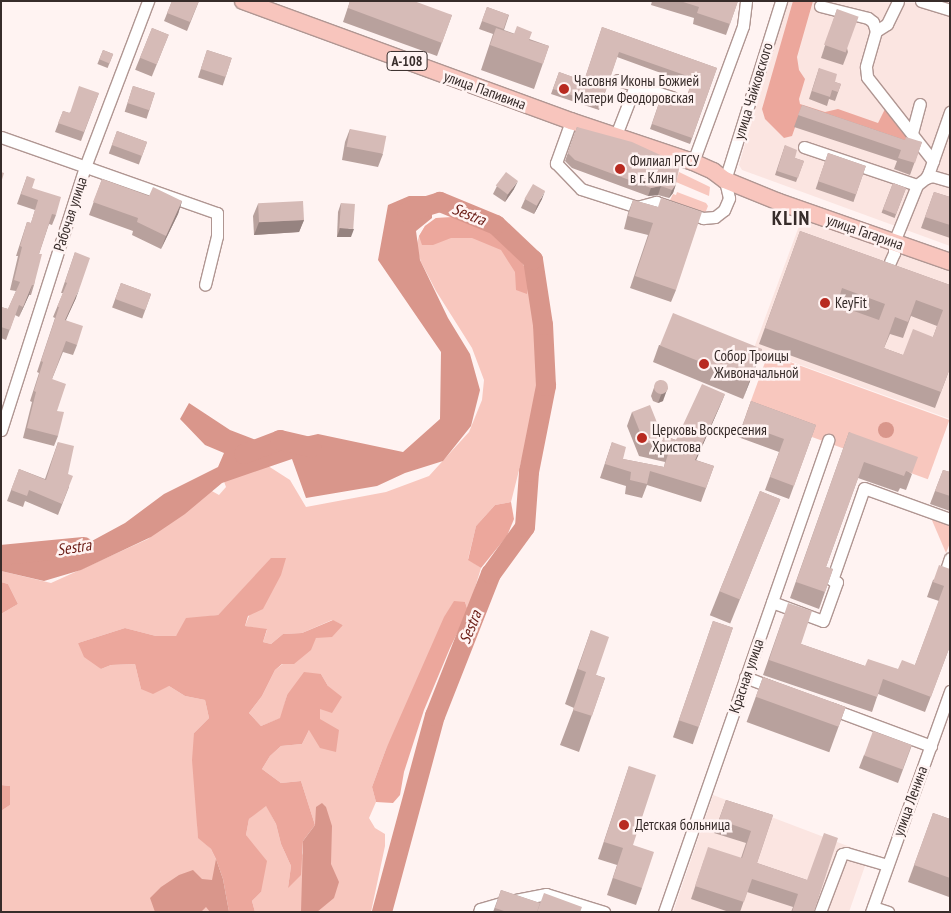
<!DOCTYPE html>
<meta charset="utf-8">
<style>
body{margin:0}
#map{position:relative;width:951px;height:913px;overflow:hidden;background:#fff3f2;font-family:"PT Sans Narrow",sans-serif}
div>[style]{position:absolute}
.built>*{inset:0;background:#fbe5e1}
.green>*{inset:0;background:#f8c7be;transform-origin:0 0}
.forest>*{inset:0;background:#eca79c}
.water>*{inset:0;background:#d9968b}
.round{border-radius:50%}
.river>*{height:20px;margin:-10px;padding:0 10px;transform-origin:10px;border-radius:10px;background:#d9968b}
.roads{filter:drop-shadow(1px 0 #b09692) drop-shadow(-1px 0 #b09692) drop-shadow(0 1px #b09692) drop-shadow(0 -1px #b09692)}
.minor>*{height:11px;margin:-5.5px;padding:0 5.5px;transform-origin:5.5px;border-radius:5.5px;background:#fff}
.highway>*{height:16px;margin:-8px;padding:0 8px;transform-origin:8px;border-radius:8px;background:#f8c5bd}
.wall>*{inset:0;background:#b8a19d;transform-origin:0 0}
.shaded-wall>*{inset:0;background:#968380}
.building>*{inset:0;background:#d6bbb7;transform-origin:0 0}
.dots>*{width:14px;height:14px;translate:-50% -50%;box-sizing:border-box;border:2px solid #fff3f2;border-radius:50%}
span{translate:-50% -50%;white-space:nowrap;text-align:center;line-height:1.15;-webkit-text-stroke:5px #fff3f2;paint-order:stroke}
.shield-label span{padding:1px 4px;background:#fff3f2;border:1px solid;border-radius:4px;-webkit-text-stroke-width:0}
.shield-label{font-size:14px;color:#372c2a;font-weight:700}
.poi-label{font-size:15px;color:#372c2a}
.left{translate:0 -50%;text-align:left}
.street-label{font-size:15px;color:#372c2a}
.water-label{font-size:16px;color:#691a13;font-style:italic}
.district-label{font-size:20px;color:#372c2a;font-weight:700;letter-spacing:1px}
.frame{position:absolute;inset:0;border:2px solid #372c2a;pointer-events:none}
</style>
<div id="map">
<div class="built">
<i style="clip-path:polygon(785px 1px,950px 3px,950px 246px,742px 170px,739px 165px)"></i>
<i style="clip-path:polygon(802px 218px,950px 272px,950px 419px,754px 348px)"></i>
<i style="clip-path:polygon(713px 795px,866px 853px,862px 861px,866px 863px,849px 912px,673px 912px)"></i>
</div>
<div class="green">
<i style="clip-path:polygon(679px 172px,710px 187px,709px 196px,676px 182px)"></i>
<i style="clip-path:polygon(677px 192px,706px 203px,708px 206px,706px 211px,705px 213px,669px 202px,673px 194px,676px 195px)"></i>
<i style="clip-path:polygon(456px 217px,484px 229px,504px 242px,520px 259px,530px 277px,534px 293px,539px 347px,539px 391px,511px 502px,495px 505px,476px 526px,468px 559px,481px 568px,468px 611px,465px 602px,386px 749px,372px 787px,376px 802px,369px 818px,375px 828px,385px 834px,385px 846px,371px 912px,255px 912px,252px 901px,261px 892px,246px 835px,249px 819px,266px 805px,276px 824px,281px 844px,291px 866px,288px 888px,315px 825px,301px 781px,281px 783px,262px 769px,270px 756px,281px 746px,302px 744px,309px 730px,320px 719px,320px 709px,328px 686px,321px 674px,287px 695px,281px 718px,261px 726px,249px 713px,262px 696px,275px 670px,316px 638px,343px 625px,332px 620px,302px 633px,283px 634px,271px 644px,263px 642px,267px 630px,245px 626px,272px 558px,218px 615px,204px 617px,176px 636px,156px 636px,125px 628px,78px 643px,101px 669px,111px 665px,135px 664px,141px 689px,169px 686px,185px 696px,205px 700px,209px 718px,194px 733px,198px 837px,211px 849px,216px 859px,229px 912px,1px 912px,1px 811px,10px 805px,10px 786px,1px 785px,1px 614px,18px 604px,8px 584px,1px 582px,1px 571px,51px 583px,148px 539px,210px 490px,219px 495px,226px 487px,222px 476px,265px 464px,290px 480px,306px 507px,386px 492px,429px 476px,469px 432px,482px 400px,484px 380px,472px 348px,436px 291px,421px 262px,416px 247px,419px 236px,425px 226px,436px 218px)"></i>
<i style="left:768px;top:354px;width:193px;height:63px;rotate:20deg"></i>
<i style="clip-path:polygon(931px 518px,950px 525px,950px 543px,946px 553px)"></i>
</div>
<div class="forest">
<i style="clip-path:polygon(793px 1px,813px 1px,797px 57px,799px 70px,805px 79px,799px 99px,800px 104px,825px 112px,838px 109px,878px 123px,885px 109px,905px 134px,907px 140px,903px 144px,799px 116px,792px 136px,784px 138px,765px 119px,762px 109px)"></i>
<i style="clip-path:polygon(456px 217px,484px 229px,504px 242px,520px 259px,530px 277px,527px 294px,516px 290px,515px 272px,501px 250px,472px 238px,451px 238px,433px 245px,422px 245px,419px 236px,425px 226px,436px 218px)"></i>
<i style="clip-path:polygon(511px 502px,514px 519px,507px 536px,481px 568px,468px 560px,476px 526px,495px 505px)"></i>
<i style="clip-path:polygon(271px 558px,286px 558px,281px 575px,263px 609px,248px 616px,245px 626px,267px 629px,263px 642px,271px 644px,283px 634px,302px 633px,333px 620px,343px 625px,332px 637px,316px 638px,311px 650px,294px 664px,282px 664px,275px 670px,262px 696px,249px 713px,261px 726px,280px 718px,287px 695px,304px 672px,321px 674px,328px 686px,342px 697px,332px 713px,320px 709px,320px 719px,339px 730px,336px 752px,320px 748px,309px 730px,302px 744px,281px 746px,270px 756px,262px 769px,281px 783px,301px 781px,315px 825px,303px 841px,301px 875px,288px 888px,291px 866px,281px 844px,276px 824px,266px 806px,249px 819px,246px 835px,267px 861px,261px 892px,252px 901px,255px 912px,229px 912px,223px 879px,216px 859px,211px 849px,198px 838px,192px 760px,194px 733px,209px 718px,205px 700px,185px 696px,169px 686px,153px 694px,141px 689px,135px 664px,111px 665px,101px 669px,84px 657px,78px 643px,125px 628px,156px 636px,176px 636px,186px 618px,218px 615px)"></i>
<i style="clip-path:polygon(1px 582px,8px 584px,18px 604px,1px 614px)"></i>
<i style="clip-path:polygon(454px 601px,465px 602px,468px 611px,450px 648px,424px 710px,404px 772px,400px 795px,393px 803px,376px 802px,372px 787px,386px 749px,444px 617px)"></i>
<i style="clip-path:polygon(1px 785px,10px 786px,10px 805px,1px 811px)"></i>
</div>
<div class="water">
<i style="clip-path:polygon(409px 196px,427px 196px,432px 202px,432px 218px,416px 231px,420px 260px,448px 318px,470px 354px,480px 390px,471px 426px,443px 461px,405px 473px,377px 486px,306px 498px,292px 459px,222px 483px,185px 514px,151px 537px,81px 570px,44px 581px,1px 571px,1px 552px,24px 556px,90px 542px,125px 523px,164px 494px,218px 467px,224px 453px,205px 445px,180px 419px,189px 403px,230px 430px,269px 445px,318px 434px,403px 452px,440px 419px,441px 352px,378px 260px,388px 205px)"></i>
<i class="round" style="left:878px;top:422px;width:16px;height:16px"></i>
<i style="clip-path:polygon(322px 803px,326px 807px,332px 826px,331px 864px,339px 882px,334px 898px,317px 912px,301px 912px,303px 841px,315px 825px,316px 807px)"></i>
<i style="clip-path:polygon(216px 859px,223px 879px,229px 912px,210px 912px,206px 907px,201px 912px,155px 912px,150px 898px,161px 887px,179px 875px,193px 870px,202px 879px,212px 880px)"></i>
</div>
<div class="river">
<i style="left:244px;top:454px;width:39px;rotate:-21deg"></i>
<i style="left:280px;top:440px;width:32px;rotate:13deg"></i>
<i style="left:1px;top:555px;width:83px;rotate:-5.5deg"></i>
<i style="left:382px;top:912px;width:203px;rotate:-74.9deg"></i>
<i style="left:435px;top:716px;width:153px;rotate:-68.5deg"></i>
<i style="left:491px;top:574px;width:58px;rotate:-54.1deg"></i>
<i style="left:525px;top:527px;width:55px;rotate:-85.8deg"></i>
<i style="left:529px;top:472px;width:88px;rotate:-78.8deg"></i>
<i style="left:546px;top:386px;width:61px;rotate:-92.8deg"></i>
<i style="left:543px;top:325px;width:66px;rotate:-98.7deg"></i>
<i style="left:533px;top:260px;width:51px;rotate:-136.6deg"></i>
<i style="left:496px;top:225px;width:61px;rotate:-157.7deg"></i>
<i style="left:440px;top:202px;width:34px;rotate:163deg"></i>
</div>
<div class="roads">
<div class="minor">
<i style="left:921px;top:1px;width:30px;rotate:17deg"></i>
<i style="left:820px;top:6px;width:49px;rotate:14deg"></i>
<i style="left:868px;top:18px;width:6px;rotate:39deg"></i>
<i style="left:873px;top:22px;width:9px;rotate:72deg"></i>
<i style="left:876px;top:31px;width:37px;rotate:106deg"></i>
<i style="left:866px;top:67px;width:10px;rotate:84deg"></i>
<i style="left:867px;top:77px;width:107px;rotate:51.8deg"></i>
<i style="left:876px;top:31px;width:13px;rotate:-32deg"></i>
<i style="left:887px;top:24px;width:25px;rotate:-64deg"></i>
<i style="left:618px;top:80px;width:57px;rotate:17.5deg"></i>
<i style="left:571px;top:121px;width:45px;rotate:109.7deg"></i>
<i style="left:556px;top:163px;width:36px;rotate:46deg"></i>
<i style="left:581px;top:189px;width:59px;rotate:17.8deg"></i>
<i style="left:637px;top:207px;width:20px;rotate:-15deg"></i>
<i style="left:656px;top:202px;width:50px;rotate:18.8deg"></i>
<i style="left:703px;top:218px;width:12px;rotate:-5deg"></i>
<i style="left:715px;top:217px;width:11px;rotate:-38deg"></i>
<i style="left:724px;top:210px;width:13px;rotate:-67deg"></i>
<i style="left:729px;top:198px;width:18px;rotate:-103deg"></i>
<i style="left:725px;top:180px;width:188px;rotate:-72.6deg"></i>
<i style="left:912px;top:133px;width:30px;rotate:-75deg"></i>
<i style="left:616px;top:135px;width:53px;rotate:-68.8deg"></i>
<i style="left:1px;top:137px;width:229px;rotate:19.4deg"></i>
<i style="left:217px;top:213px;width:23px;rotate:90deg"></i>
<i style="left:217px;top:236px;width:50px;rotate:103.8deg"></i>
<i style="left:804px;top:147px;width:119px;rotate:18.6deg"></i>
<i style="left:693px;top:162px;width:145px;rotate:-69.8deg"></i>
<i style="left:743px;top:26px;width:25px;rotate:-83deg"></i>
<i style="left:926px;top:178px;width:6px;rotate:-18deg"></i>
<i style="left:932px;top:176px;width:19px;rotate:16deg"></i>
<i style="left:890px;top:262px;width:10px;rotate:-66deg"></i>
<i style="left:894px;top:253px;width:11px;rotate:-90deg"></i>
<i style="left:894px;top:242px;width:61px;rotate:-68deg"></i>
<i style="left:917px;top:185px;width:11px;rotate:-38deg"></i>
<i style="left:926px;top:178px;width:7px;rotate:-63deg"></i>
<i style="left:929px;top:172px;width:64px;rotate:-70.7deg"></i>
<i style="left:1px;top:430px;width:276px;rotate:-72.3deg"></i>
<i style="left:85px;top:167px;width:178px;rotate:-69.2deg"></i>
<i style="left:947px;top:567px;width:9px;rotate:-72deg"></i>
<i style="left:772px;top:602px;width:54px;rotate:20.4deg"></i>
<i style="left:823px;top:621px;width:41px;rotate:-70.3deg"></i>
<i style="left:837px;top:582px;width:5px;rotate:-158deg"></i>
<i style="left:832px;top:580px;width:97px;rotate:-70.8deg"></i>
<i style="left:864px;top:488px;width:91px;rotate:19.8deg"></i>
<i style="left:745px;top:677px;width:31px;rotate:21deg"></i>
<i style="left:829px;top:708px;width:109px;rotate:20.4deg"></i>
<i style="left:873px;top:907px;width:16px;rotate:18deg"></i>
<i style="left:479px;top:912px;width:3px;rotate:-72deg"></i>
<i style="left:480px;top:909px;width:26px;rotate:-16deg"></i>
<i style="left:505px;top:902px;width:42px;rotate:-11deg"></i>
<i style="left:546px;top:894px;width:61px;rotate:17.2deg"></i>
<i style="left:664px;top:912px;width:500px;rotate:-70.8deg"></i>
<i style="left:820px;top:912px;width:62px;rotate:-69.2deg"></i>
<i style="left:842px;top:854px;width:4px;rotate:-14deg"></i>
<i style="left:846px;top:853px;width:43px;rotate:16.3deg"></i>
<i style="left:871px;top:912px;width:235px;rotate:-70.3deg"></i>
</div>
<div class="highway">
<i style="left:243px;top:1px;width:349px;rotate:20.1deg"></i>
<i style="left:571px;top:121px;width:129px;rotate:18.6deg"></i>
<i style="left:693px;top:162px;width:22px;rotate:24deg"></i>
<i style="left:713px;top:171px;width:15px;rotate:37deg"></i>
<i style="left:725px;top:180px;width:58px;rotate:22.2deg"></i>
<i style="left:779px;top:202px;width:181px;rotate:19.3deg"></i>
</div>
</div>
<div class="wall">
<i style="clip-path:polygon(172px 1px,199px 1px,187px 31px,164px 21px)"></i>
<i style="clip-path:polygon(350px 1px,452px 15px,437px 56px,343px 22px)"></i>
<i style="clip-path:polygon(652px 1px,738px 1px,726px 35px,693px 24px,694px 18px,651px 5px)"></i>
<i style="clip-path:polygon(487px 7px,509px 15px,504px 30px,549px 46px,534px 89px,481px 70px,493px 34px,479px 29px)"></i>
<i style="clip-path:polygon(837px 9px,848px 52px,843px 65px,821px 58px)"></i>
<i style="clip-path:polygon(602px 27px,717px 68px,690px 144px,650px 129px,661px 97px,684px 105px,691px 84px,617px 57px,599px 110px,551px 94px,559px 72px,584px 81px)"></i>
<i style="left:152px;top:28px;width:18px;height:45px;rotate:22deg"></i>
<i style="left:103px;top:50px;width:11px;height:15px;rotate:22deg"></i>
<i style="left:207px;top:50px;width:26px;height:29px;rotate:18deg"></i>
<i style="clip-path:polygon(819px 68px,835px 82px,841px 84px,835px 101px,829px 99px,827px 106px,809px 99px)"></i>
<i style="left:133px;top:86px;width:23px;height:27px;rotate:18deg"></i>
<i style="clip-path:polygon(99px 93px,81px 141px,55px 132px,63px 111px,69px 113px)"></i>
<i style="clip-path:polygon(802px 105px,905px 140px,922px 142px,910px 175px,894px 169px,897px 161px,794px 127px)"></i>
<i style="clip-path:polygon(577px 127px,676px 184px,673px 193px,669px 198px,658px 195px,648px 196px,572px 168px,565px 161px)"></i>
<i style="clip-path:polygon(350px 129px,383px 154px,378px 167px,342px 160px,345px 142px)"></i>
<i style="left:117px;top:131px;width:32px;height:24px;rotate:20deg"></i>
<i style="clip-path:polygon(785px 145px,795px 158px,804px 161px,796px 182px,775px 175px)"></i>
<i style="left:828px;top:153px;width:40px;height:38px;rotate:19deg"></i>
<i style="clip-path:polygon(27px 176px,32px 188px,56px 215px,52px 225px,49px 224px,39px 254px,34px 285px,31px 295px,29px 295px,19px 317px,15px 315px,6px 340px,1px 338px,1px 307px,8px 309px,16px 291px,10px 290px,18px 256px,16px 256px,27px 222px,31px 223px,35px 210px,17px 204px)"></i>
<i style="clip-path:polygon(102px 179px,149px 196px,182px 201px,178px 214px,161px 249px,132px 235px,133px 231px,89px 215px)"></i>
<i style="left:893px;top:183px;width:14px;height:32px;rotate:21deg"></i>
<i style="clip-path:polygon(497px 186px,514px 189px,505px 202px,493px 194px)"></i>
<i style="clip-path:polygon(934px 192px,950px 197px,950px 238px,921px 228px)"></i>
<i style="clip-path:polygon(525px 199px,542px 199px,534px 214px,521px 208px)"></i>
<i style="clip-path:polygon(633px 200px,658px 207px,676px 290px,671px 302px,630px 288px,648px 235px,624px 229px,628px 213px)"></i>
<i style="clip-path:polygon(341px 203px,351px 237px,337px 237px,338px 212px)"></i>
<i style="clip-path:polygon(258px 204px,304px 220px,299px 232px,254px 235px,253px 216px)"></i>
<i style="clip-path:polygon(evenodd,800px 231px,950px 285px,950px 368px,935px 408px,759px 344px,800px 231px,911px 316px,937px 326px,933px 337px,903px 355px,884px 348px,890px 334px,903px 338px,911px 316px)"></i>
<i style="clip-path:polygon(75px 252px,76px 298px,66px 320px,77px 345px,73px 355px,63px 352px,52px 379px,57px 411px,58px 436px,54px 446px,23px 438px,32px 402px,30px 401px,39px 373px,37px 372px,55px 318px,53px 317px,63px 293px,61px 293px)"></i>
<i style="left:121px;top:283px;width:32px;height:26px;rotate:20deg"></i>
<i style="clip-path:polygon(659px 345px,762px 349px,743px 399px,653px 362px)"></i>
<i style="clip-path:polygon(661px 380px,663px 401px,658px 403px,653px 401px,651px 396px,656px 382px)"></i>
<i style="clip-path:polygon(725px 394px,719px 408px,696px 460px,714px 466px,701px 502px,647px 485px,642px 498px,625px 494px,626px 486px,600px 478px,612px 442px,623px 459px,664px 467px,665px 462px,639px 456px,627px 426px,632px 412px,662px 435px,676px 440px)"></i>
<i style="clip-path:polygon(751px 401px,816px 425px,789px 499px,765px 490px,779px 452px,738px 437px)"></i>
<i style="clip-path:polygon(849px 432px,912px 474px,906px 490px,900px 488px,898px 492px,858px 478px,826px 567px,833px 569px,819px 609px,790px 598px)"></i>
<i style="clip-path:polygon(58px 442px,68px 474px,69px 487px,58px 515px,25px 501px,23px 507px,7px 501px,19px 469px,45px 479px)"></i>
<i style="clip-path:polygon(943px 470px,950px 472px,950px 511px,930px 504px)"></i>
<i style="left:760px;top:491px;width:22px;height:134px;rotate:22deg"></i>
<i style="clip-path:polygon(950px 569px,950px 646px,925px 712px,878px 694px,872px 712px,763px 675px,783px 618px,801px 644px,865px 666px,898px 669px,915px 665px,939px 601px,927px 597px,933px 580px)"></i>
<i style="left:713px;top:621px;width:21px;height:123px;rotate:19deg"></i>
<i style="clip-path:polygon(591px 630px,596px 675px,605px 678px,579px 752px,560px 745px,574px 708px,565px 704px)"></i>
<i style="left:763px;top:677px;width:88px;height:48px;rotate:20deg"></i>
<i style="clip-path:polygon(912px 745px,898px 783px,859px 768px,864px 755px)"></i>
<i style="clip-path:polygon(629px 766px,633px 845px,642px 888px,636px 905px,607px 895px,617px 865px,598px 859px)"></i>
<i style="clip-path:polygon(726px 800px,773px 815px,757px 863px,807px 880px,814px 912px,791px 912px,793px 907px,747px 892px,740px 912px,729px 912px,691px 899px,704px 860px,741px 858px,746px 843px,714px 833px)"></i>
<i style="clip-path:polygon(933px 813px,950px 819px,949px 897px,908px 882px)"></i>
<i style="clip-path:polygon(501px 890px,540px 903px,580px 912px,493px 912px)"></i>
</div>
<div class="shaded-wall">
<i style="clip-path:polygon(518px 181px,514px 189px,505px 202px,508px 194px)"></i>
<i style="clip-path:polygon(676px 184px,673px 193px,669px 198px,672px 190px)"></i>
<i style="clip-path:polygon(661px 186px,658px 195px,648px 196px,651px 188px)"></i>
<i style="clip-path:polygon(545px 191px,542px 199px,534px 214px,537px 206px)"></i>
<i style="clip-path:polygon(182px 201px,178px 214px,161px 249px,166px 236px)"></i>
<i style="clip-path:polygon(304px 220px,299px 232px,254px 235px,259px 222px)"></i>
<i style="clip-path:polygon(340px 228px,354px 229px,351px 237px,337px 237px)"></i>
<i style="clip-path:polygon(32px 285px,29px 295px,19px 317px,23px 307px)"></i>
<i style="clip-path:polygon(80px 287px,76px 298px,61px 330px,65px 320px)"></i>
<i style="clip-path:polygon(762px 349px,756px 366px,743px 399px,749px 382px)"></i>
<i style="clip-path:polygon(668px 387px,663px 401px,658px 403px,661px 395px)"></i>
<i style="clip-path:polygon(725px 394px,719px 408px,690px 474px,695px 460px)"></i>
</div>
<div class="building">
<i style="clip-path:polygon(172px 1px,199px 1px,190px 22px,167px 13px)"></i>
<i style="clip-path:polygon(350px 1px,414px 1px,452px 15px,442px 43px,348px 8px)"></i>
<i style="clip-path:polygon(680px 1px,738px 1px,730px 24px,697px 13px,699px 7px)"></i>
<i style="left:487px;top:7px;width:23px;height:15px;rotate:20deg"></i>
<i style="left:837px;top:9px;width:23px;height:38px;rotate:20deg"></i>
<i style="clip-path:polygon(517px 26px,532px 32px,529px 40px,549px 46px,543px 64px,490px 45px,496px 28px,514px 34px)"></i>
<i style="clip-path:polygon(602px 27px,717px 68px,692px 138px,652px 124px,661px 97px,684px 105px,693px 78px,619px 52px,601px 105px,553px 89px,559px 72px,584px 81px)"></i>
<i style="left:152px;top:28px;width:18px;height:32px;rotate:22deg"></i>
<i style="left:103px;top:50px;width:11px;height:10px;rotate:22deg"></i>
<i style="left:207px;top:50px;width:26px;height:20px;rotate:18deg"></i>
<i style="clip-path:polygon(819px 68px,837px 74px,835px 82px,841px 84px,838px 92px,832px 90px,830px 97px,812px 91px)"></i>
<i style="clip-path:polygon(79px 86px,99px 93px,84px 132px,58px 123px,63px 111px,70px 113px)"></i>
<i style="left:133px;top:86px;width:23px;height:18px;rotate:18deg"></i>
<i style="clip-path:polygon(802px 105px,905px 140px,906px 137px,922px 142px,915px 163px,898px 158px,901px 150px,798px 115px)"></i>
<i style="clip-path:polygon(577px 127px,632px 142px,680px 164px,676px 184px,672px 190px,661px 186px,651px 188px,575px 160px,568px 153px)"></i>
<i style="left:350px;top:129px;width:37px;height:18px;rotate:11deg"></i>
<i style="left:117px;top:131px;width:32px;height:15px;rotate:20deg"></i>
<i style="clip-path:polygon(785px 145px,797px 150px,795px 158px,804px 161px,798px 178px,777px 171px)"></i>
<i style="left:828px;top:153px;width:40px;height:30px;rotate:19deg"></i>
<i style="clip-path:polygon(1px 172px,4px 173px,1px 183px)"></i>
<i style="left:506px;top:172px;width:15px;height:17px;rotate:37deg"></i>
<i style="clip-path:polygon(27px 176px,35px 179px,32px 188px,61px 197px,56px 215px,52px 214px,39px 254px,42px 254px,34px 285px,32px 285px,23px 307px,19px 305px,10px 330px,1px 327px,1px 307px,8px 309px,20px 282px,14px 280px,22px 247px,20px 246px,27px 222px,31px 223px,38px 200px,21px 194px)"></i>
<i style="clip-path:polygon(102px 179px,149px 196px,153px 187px,182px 201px,166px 236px,137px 222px,138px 218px,93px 202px)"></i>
<i style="left:893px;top:183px;width:14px;height:28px;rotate:21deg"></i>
<i style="left:533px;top:184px;width:14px;height:17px;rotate:30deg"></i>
<i style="clip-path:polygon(934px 192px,950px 197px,950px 225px,925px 217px)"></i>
<i style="clip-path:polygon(661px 198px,702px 212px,676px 290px,635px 276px,653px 223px,628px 216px,633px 200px,658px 207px)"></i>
<i style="left:303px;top:201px;width:19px;height:45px;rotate:87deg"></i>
<i style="left:341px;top:203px;width:14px;height:25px;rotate:4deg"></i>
<i style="clip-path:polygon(evenodd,800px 231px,950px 285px,950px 368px,941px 392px,765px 328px,800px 231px,842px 288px,885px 304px,879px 320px,837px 305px,842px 288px,800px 231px,916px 300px,943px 310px,933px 337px,913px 329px,903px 355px,884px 348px,895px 317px,908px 322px,916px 300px)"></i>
<i style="clip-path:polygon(75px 252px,90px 258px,80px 287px,65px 320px,83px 326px,77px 345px,66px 341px,52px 379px,66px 384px,57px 411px,64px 412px,58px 436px,27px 428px,36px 392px,34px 391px,43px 362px,41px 361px,59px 307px,57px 307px,67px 283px,65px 282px)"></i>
<i style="left:121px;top:283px;width:32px;height:17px;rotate:20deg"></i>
<i style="left:673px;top:313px;width:96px;height:35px;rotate:22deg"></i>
<i class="round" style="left:654px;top:380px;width:14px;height:14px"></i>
<i style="clip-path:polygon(702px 384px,725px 394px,695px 460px,714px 466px,706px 488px,650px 471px,647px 484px,630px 480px,631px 472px,605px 464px,612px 442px,626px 447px,623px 459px,664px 467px,670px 448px,644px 442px,632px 412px,650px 405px,662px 435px,676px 440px)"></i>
<i style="clip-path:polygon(751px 401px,816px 425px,794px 486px,770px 477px,784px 439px,743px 424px)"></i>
<i style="clip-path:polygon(849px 432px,918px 457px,912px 473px,906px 471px,904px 476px,864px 462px,826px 567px,833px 569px,825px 592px,796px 582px)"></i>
<i style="clip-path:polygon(58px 442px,74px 446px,68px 474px,73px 476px,62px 504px,29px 490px,27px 496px,11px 490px,19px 469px,46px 480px)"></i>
<i style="clip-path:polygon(943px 470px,950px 472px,950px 496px,935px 491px)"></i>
<i style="left:760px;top:491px;width:22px;height:108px;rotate:22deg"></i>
<i style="clip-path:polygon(939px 565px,950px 569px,950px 646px,931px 697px,883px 679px,877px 697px,769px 660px,788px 603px,812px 611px,801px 644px,865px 666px,868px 659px,898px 669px,902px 660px,915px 665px,944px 586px,933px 582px)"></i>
<i style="left:713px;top:621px;width:21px;height:105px;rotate:19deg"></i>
<i style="clip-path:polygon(591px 630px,609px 637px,596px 675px,605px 678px,592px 716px,573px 710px,586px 672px,578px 669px)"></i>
<i style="left:763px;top:677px;width:88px;height:21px;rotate:20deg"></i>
<i style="left:873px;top:731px;width:41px;height:26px;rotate:20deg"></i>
<i style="clip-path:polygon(629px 766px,656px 775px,633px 845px,654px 852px,642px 888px,613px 878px,623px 848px,604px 842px)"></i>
<i style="clip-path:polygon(726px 800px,773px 815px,757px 863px,807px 880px,824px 833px,838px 838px,814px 912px,792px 912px,798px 894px,752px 879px,744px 902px,695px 886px,708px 847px,742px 858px,751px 831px,719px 820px)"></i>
<i style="clip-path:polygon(933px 813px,950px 819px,950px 878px,914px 865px)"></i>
<i style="clip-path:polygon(501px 890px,540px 903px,537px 912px,507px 912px,495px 908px)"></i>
<i style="clip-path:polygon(544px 893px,582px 907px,580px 912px,537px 912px)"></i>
</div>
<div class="dots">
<i style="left:564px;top:89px;background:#b82a20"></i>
<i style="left:620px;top:169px;background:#b82a20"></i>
<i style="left:825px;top:303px;background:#b82a20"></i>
<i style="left:704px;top:364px;background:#b82a20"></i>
<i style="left:642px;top:438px;background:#b82a20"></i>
<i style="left:624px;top:825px;background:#b82a20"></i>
</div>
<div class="shield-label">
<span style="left:407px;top:61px">А-108</span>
</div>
<div class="poi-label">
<span class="left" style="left:574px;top:89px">Часовня Иконы Божией<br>Матери Феодоровская</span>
<span class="left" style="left:630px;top:169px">Филиал РГСУ<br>в г. Клин</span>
<span class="left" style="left:835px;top:303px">KeyFit</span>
<span class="left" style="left:714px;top:364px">Собор Троицы<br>Живоначальной</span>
<span class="left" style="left:652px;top:438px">Церковь Воскресения<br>Христова</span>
<span class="left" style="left:635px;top:825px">Детская больница</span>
</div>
<div class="street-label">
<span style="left:485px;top:90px;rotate:20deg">улица Папивина</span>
<span style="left:753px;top:91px;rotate:-73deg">улица Чайковского</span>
<span style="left:70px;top:214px;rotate:-72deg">Рабочая улица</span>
<span style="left:865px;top:232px;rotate:19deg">улица Гагарина</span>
<span style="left:746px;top:676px;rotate:-71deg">Красная улица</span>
<span style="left:910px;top:801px;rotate:-70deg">улица Ленина</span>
</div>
<div class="water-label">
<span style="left:469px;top:214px;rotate:22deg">Sestra</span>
<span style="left:74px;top:547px;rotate:-9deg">Sestra</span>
<span style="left:470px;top:627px;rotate:-68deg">Sestra</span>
</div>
<div class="district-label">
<span style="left:791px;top:218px">KLIN</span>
</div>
<div class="frame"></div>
</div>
